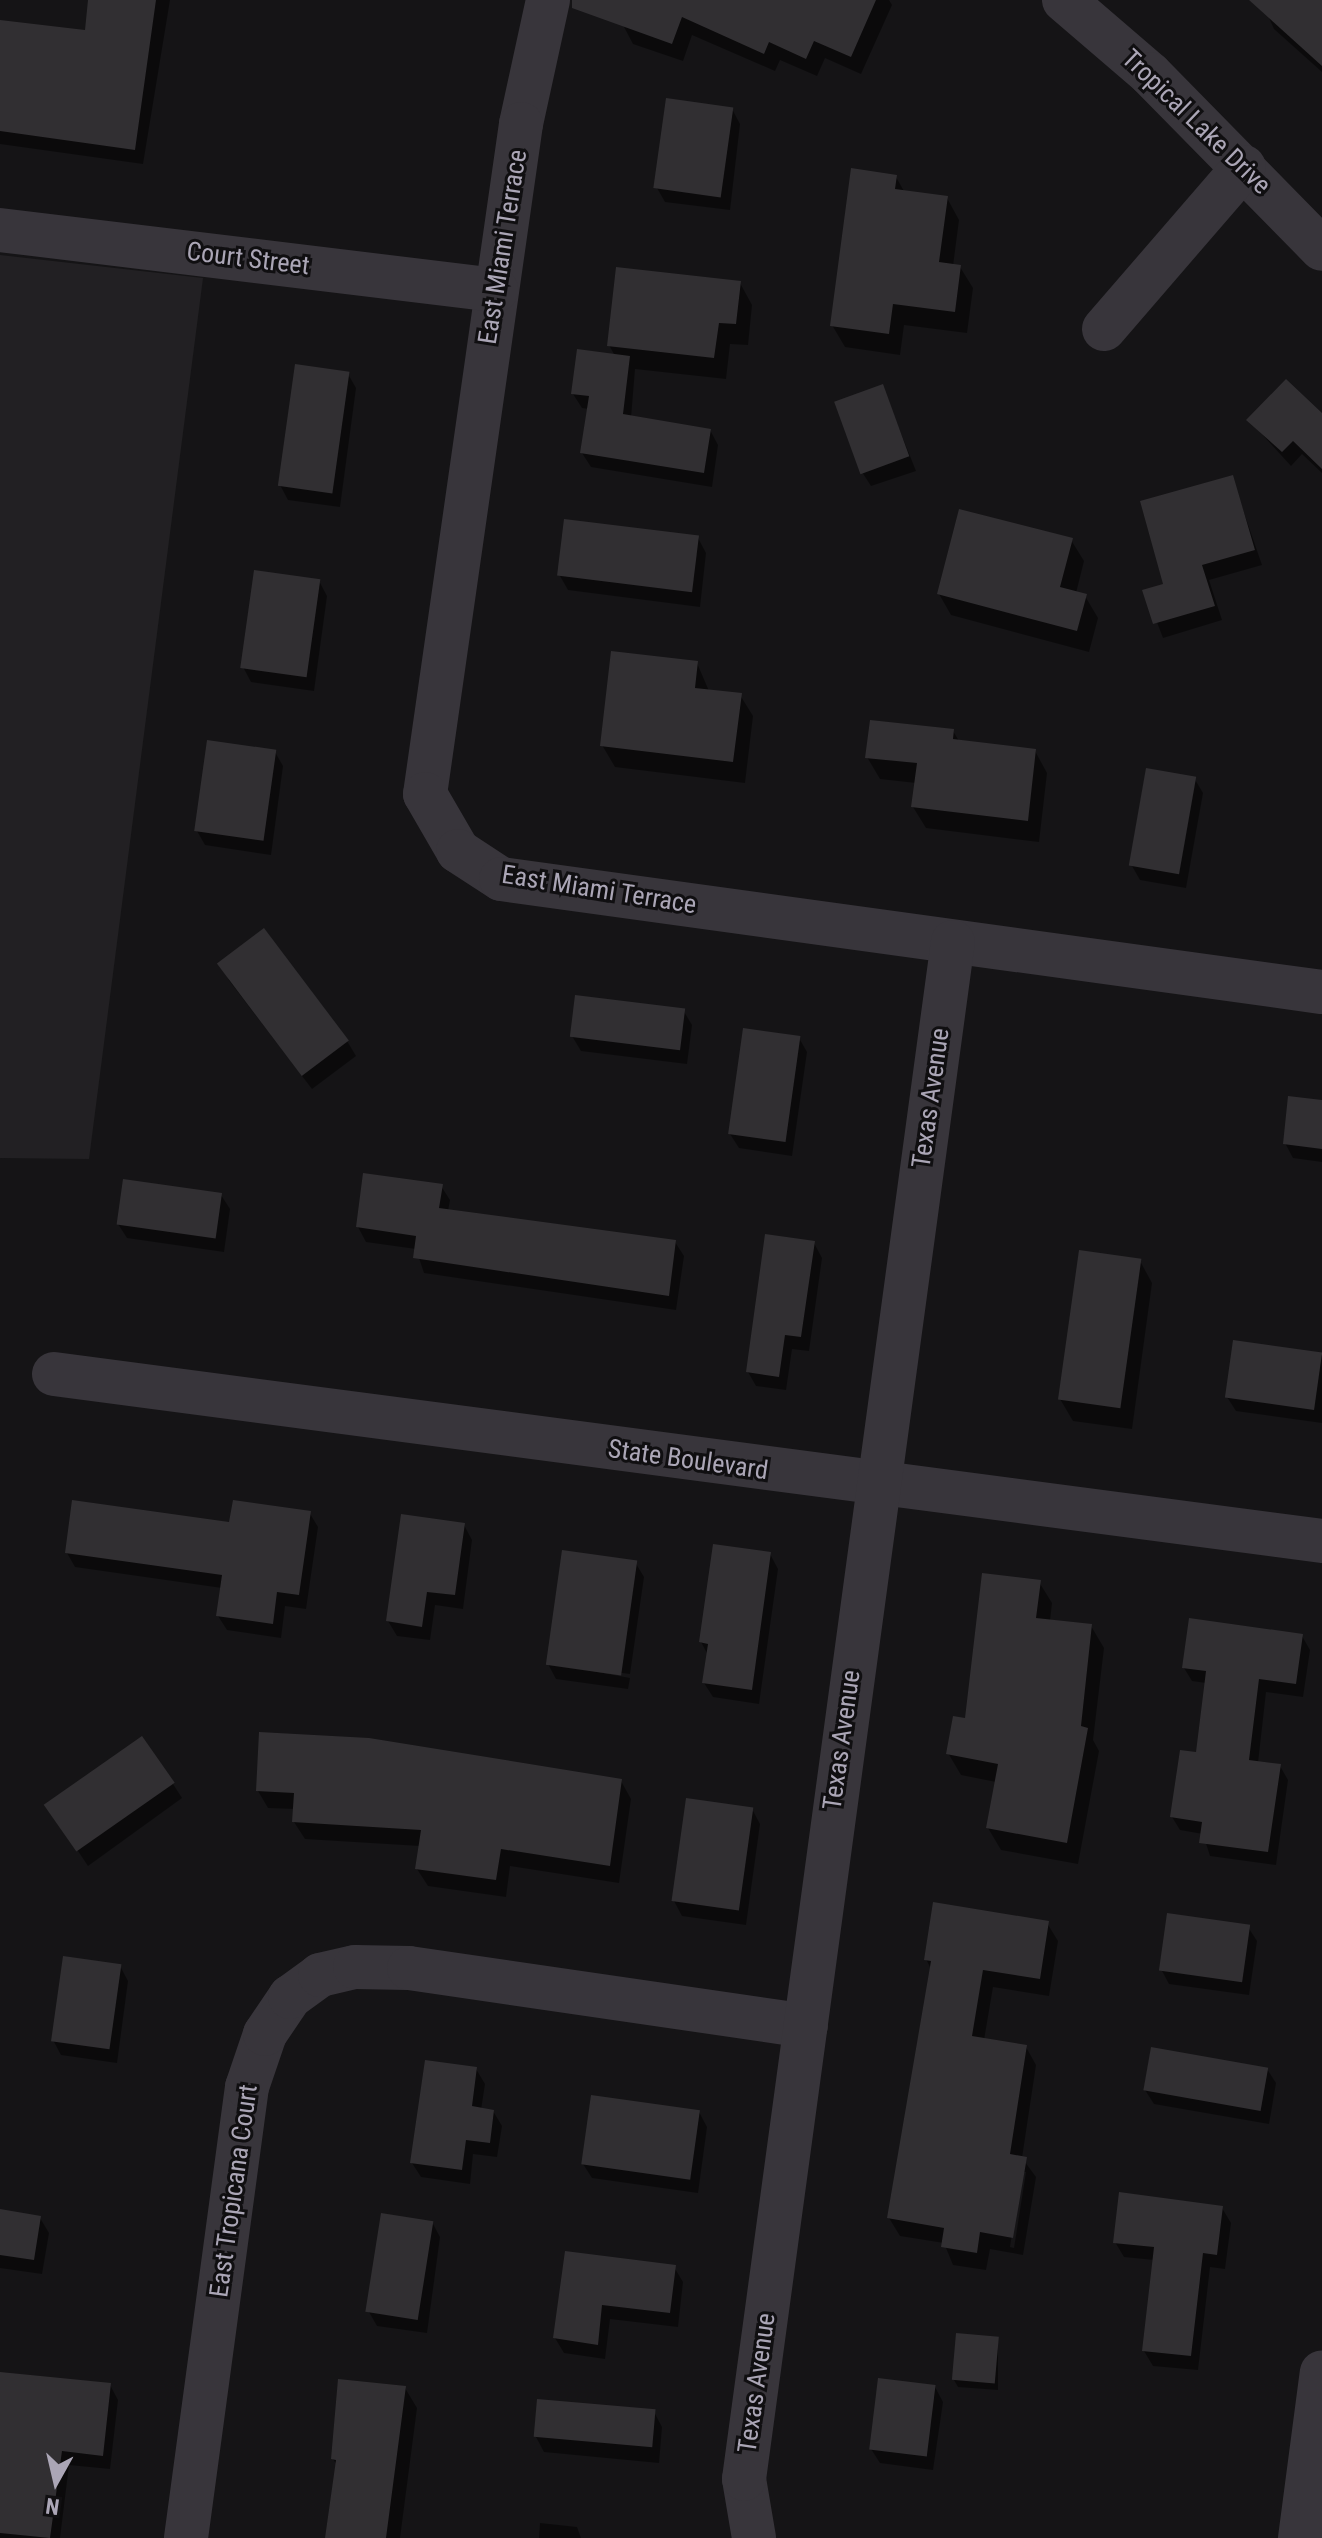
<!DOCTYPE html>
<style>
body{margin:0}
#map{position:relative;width:1322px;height:2538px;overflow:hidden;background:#151416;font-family:"Roboto Condensed",sans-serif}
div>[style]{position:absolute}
.built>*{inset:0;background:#222023}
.shadow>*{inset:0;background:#0007}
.building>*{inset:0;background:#312f32;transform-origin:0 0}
.minor>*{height:44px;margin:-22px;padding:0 22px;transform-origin:22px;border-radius:22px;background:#38353b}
span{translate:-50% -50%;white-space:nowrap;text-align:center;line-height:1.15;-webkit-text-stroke:6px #100f11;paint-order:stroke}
.street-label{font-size:26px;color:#aba6b6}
.north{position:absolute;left:16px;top:2442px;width:80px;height:80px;-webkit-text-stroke:6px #100f11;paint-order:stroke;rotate:188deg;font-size:22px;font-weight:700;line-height:32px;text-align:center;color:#aba6b6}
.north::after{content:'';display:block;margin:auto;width:28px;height:36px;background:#aba6b6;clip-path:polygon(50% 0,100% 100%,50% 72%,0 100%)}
</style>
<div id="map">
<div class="built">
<i style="clip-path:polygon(0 255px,203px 278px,89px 1159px,0 1158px)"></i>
</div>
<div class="shadow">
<i style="clip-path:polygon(90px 0,170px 0,143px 164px,0 144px,0 22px,86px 32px)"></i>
<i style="clip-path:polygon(632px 0,889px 0,892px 5px,861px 74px,825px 58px,817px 76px,780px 60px,775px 71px,692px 35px,683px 61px,633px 44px,623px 25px)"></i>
<i style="clip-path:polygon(1261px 0,1322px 0,1322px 72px,1274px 29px)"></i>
<i style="clip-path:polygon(732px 109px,740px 124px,730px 210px,665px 202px,657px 188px)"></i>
<i style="clip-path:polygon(896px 177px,905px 193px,947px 198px,959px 220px,953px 266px,960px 267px,973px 288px,967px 333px,904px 325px,900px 355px,845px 347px,832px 325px)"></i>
<i style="clip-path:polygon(740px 283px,752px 305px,748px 345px,730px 344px,726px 379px,635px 369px,631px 418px,710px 430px,718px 445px,712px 487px,591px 467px,582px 453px,589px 409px,582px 408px,573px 394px,615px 356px,609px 345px)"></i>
<i style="clip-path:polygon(348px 374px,356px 388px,340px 507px,288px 500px,280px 485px)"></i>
<i style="clip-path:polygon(882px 386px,916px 471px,871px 486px,862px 472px)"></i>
<i style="clip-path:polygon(1322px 415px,1322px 473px,1302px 454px,1291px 466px,1249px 420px)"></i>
<i style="clip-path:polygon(1232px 478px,1262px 565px,1209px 580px,1222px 620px,1163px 638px,1145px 591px,1166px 585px)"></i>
<i style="clip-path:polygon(698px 538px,706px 553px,700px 607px,568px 590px,560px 576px)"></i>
<i style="clip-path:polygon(1071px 540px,1084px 561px,1076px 593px,1085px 596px,1098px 618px,1089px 652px,951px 615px,939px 594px)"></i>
<i style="clip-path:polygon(319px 581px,327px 596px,314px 691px,251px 682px,243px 667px)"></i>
<i style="clip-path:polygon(697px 663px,709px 691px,740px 695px,753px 716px,745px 783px,615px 767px,602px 745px)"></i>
<i style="clip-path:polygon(953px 731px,959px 741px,1035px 751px,1047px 773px,1039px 842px,926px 828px,913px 807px,916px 783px,880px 779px,867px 757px)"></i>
<i style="clip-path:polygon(275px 752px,283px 766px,271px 855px,205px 845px,197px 831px)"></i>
<i style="clip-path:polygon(1194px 778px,1203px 793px,1186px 888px,1140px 880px,1132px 866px)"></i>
<i style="clip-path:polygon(228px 979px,347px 1041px,356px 1056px,312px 1089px)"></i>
<i style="clip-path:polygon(683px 1010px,692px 1025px,687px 1064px,581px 1051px,572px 1036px)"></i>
<i style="clip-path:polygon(799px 1038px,807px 1052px,792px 1156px,739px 1148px,730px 1134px)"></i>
<i style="clip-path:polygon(1322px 1102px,1322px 1162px,1293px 1158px,1285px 1143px)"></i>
<i style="clip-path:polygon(441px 1186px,450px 1200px,448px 1211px,675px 1242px,684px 1256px,676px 1310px,424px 1273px,416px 1249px,366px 1242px,358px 1227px)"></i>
<i style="clip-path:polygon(221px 1195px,230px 1209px,224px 1252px,127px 1238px,118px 1224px)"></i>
<i style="clip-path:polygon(814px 1243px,822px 1258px,809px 1351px,792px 1349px,786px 1390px,756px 1386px,748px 1372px)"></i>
<i style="clip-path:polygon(1140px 1261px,1152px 1283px,1132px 1429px,1073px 1421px,1060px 1399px)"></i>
<i style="clip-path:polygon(1322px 1355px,1322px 1423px,1236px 1411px,1227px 1397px)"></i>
<i style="clip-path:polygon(309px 1512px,318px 1527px,306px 1609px,285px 1606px,281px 1638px,227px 1630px,218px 1616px,222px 1588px,75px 1567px,67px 1553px)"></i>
<i style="clip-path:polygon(464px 1525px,472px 1540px,463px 1609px,435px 1605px,430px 1640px,397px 1636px,388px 1621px)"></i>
<i style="clip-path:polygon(770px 1554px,778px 1569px,759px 1704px,713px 1697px,704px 1683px,708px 1655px,701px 1642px)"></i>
<i style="clip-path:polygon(635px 1562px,644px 1577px,630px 1674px,555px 1664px,630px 1678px,628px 1689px,556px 1679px,548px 1664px)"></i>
<i style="clip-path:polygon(1039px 1582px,1052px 1603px,1050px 1621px,1091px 1626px,1104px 1648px,1093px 1740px,1099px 1751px,1078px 1864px,1001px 1850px,988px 1828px,996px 1782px,961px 1775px,948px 1753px)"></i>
<i style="clip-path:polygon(1302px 1636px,1310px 1650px,1303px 1697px,1266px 1692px,1258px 1763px,1280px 1766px,1288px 1780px,1276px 1865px,1210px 1856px,1203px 1834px,1180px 1830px,1172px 1817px,1198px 1755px,1206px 1683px,1192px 1681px,1184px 1668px)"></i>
<i style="clip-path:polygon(621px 1781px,631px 1799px,619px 1883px,510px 1866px,506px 1897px,428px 1886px,417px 1869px,420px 1846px,305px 1839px,294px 1822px,295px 1809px,268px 1808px,258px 1791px)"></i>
<i style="clip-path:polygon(173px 1784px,182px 1798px,88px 1866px,48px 1806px)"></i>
<i style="clip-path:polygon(752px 1809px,760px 1824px,746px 1925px,682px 1916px,674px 1901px)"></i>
<i style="clip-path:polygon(evenodd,1047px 1923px,1058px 1941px,1049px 1996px,993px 1987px,984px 2040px,1026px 2047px,1036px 2065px,1022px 2158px,1036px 2177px,1023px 2255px,990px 2249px,986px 2270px,953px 2265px,944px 2243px,900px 2236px,889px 2218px,931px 1969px,926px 1959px,1047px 1923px,1022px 2172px,1026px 2172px,1014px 2248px,1010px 2247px,1022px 2172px)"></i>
<i style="clip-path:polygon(1248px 1927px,1257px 1941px,1249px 1995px,1169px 1984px,1161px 1969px)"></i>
<i style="clip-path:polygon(120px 1966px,128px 1981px,117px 2063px,61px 2055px,53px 2040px)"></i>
<i style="clip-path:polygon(476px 2069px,485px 2084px,481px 2110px,493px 2111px,502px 2126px,497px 2157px,473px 2154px,470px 2184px,421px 2177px,412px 2163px)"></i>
<i style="clip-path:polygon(1267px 2069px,1276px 2083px,1269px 2124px,1154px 2104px,1145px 2090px)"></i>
<i style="clip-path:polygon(699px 2112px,707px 2127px,698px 2193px,592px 2178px,583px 2164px)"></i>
<i style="clip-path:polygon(1222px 2208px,1231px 2223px,1225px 2269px,1210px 2267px,1198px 2370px,1153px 2366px,1144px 2351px,1154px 2260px,1124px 2257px,1115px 2242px)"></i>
<i style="clip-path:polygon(0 2211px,40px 2218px,49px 2233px,42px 2274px,0 2268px)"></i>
<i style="clip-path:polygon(432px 2222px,440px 2237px,427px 2333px,377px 2326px,369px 2312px)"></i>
<i style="clip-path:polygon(566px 2253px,674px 2267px,683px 2282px,678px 2327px,610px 2319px,605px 2359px,564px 2353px,555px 2338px)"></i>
<i style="clip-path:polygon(998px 2339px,998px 2390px,958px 2387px,954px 2380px)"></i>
<i style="clip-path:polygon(0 2374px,110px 2385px,118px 2400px,110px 2469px,69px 2465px,60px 2538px,0 2538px)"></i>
<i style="clip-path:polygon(935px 2387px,943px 2402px,933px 2470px,880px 2463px,871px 2449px)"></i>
<i style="clip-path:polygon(405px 2388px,417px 2408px,400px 2538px,327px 2538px,337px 2465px,333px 2459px)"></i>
<i style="clip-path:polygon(654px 2412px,662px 2427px,659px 2463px,544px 2452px,536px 2437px)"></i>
<i style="clip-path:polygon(540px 2523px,577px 2527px,581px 2538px,539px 2538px)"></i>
</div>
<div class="building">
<i style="clip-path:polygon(88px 0,156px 0,135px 150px,0 131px,0 20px,85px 30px)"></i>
<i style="clip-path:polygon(572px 0,876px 0,851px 57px,814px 41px,806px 59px,769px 42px,764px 54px,682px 17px,672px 44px,572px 8px)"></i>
<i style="clip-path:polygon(1249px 0,1322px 0,1322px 66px)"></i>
<i style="left:666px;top:98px;width:68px;height:91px;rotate:8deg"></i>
<i style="clip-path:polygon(851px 168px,897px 175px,895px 189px,948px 196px,939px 262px,961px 265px,955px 312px,893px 304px,889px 334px,830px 326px)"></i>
<i style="clip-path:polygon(616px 267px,741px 281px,736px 324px,719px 323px,714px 358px,607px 346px)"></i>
<i style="clip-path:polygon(577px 349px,630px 356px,623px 414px,711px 429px,704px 473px,580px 453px,589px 396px,571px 394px)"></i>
<i style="left:295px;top:364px;width:55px;height:123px;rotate:8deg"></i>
<i style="clip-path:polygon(1286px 379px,1322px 413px,1322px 469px,1293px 441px,1282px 452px,1246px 420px)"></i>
<i style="left:883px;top:384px;width:77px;height:52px;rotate:70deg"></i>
<i style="clip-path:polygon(1233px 475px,1255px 550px,1202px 565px,1215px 606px,1153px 624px,1142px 590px,1163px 584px,1140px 501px)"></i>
<i style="clip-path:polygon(959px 509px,1073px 538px,1060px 587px,1087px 594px,1077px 631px,937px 594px)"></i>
<i style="left:564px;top:519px;width:136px;height:57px;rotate:7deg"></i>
<i style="left:254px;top:570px;width:67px;height:99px;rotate:8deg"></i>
<i style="clip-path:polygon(611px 651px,698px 661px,695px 688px,742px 693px,733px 762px,600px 746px)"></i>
<i style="clip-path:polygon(870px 720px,954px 729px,953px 739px,1036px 749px,1028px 821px,911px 807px,917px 763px,865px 758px)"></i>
<i style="left:207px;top:740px;width:70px;height:92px;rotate:8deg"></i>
<i style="left:1146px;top:768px;width:51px;height:99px;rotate:10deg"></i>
<i style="left:264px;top:928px;width:141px;height:59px;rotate:53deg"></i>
<i style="left:575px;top:995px;width:111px;height:42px;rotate:7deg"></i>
<i style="left:743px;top:1028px;width:58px;height:107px;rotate:8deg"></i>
<i style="clip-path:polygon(1288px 1096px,1322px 1100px,1322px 1149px,1283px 1144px)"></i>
<i style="clip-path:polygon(363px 1173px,443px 1184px,439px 1208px,676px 1240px,669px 1296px,413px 1258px,416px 1236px,356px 1227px)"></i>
<i style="left:123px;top:1179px;width:100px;height:46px;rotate:8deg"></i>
<i style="clip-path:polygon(765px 1234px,815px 1241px,801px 1337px,785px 1335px,779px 1377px,746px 1372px)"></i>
<i style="left:1079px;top:1250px;width:63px;height:151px;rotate:8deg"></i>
<i style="left:1233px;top:1340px;width:90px;height:58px;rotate:8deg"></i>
<i style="clip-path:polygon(72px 1500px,229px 1522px,233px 1500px,311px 1511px,299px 1595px,277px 1592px,273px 1624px,216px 1616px,222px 1575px,65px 1553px)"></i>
<i style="clip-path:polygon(401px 1514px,465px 1523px,455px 1595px,427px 1592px,422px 1627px,386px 1621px)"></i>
<i style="clip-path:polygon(713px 1544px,771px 1552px,752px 1690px,702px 1683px,708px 1644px,699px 1642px)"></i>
<i style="left:562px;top:1550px;width:76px;height:116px;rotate:8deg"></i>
<i style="clip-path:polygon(982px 1573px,1041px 1580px,1036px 1618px,1092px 1624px,1081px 1726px,1088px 1728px,1067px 1843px,986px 1828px,998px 1764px,946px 1754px,953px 1716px,965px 1718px)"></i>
<i style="clip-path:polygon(1189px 1618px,1303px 1634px,1296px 1684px,1259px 1679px,1249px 1760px,1281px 1764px,1268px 1852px,1199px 1843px,1202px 1822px,1170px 1817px,1180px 1750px,1196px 1752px,1206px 1671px,1182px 1668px)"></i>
<i style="clip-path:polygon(259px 1732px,369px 1738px,622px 1779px,610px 1866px,501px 1849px,496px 1880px,415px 1869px,421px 1830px,292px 1822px,294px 1793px,256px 1791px)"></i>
<i style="left:142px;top:1736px;width:57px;height:120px;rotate:55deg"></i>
<i style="left:686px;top:1798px;width:68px;height:104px;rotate:8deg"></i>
<i style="clip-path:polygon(933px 1902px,1049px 1921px,1040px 1979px,983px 1970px,972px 2036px,1027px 2045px,1010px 2154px,1027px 2157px,1013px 2238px,980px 2232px,977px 2253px,941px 2247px,944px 2228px,887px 2218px,931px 1961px,924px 1960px)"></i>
<i style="left:1167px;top:1913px;width:84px;height:58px;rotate:8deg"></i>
<i style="left:63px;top:1956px;width:59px;height:86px;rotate:8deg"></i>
<i style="left:1151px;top:2047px;width:119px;height:44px;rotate:10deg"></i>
<i style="clip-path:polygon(425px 2060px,477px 2067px,472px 2106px,494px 2110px,490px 2143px,466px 2140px,462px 2170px,410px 2163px)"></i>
<i style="left:591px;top:2095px;width:110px;height:70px;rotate:8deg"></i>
<i style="clip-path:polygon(1119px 2192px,1223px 2206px,1217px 2255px,1203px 2253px,1191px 2356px,1142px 2351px,1154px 2247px,1113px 2243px)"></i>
<i style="clip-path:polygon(0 2209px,41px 2216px,34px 2260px,0 2255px)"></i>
<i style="left:381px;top:2213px;width:53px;height:100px;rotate:9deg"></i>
<i style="clip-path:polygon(565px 2251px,676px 2265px,670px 2313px,602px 2305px,598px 2345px,553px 2338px)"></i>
<i style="left:956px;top:2333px;width:43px;height:47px;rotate:5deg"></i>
<i style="clip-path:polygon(0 2372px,111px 2383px,103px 2456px,62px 2451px,50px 2538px,0 2533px)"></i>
<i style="left:878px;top:2378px;width:58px;height:72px;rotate:7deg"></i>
<i style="clip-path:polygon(338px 2379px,406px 2386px,386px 2538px,325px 2538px,336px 2460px,331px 2459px)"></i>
<i style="left:537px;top:2399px;width:119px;height:38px;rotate:5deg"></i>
</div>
<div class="minor">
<i style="left:548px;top:0;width:127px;rotate:102.3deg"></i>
<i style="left:521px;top:124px;width:677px;rotate:98.15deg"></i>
<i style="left:425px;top:794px;width:66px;rotate:59.9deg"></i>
<i style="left:458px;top:851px;width:51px;rotate:33.1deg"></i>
<i style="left:501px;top:879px;width:829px;rotate:7.84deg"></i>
<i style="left:1064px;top:0;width:113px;rotate:40.7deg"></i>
<i style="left:1150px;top:74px;width:245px;rotate:45.5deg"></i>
<i style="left:0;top:230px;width:500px;rotate:6.9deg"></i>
<i style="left:1104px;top:329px;width:214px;rotate:-49.2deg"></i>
<i style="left:54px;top:1374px;width:1279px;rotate:7.5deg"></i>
<i style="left:186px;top:2538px;width:455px;rotate:-82.3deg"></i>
<i style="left:247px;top:2087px;width:56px;rotate:-71.2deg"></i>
<i style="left:265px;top:2034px;width:45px;rotate:-56deg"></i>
<i style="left:290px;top:1997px;width:37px;rotate:-36deg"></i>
<i style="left:320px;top:1975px;width:36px;rotate:-13deg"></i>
<i style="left:355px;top:1967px;width:54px;rotate:1.1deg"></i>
<i style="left:409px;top:1968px;width:401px;rotate:8.3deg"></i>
<i style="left:754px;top:2538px;width:60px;rotate:-99.6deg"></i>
<i style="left:744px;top:2479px;width:1551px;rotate:-82.26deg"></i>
<i style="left:1300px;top:2538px;width:167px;rotate:-82.5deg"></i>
</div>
<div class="street-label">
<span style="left:1196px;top:122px;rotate:44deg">Tropical Lake Drive</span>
<span style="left:503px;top:247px;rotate:-81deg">East Miami Terrace</span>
<span style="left:248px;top:259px;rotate:7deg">Court Street</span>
<span style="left:599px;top:890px;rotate:9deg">East Miami Terrace</span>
<span style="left:931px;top:1098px;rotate:-82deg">Texas Avenue</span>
<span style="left:688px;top:1460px;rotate:8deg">State Boulevard</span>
<span style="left:842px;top:1740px;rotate:-82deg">Texas Avenue</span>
<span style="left:234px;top:2191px;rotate:-82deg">East Tropicana Court</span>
<span style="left:757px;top:2383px;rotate:-82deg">Texas Avenue</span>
</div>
<div class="north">N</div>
</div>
